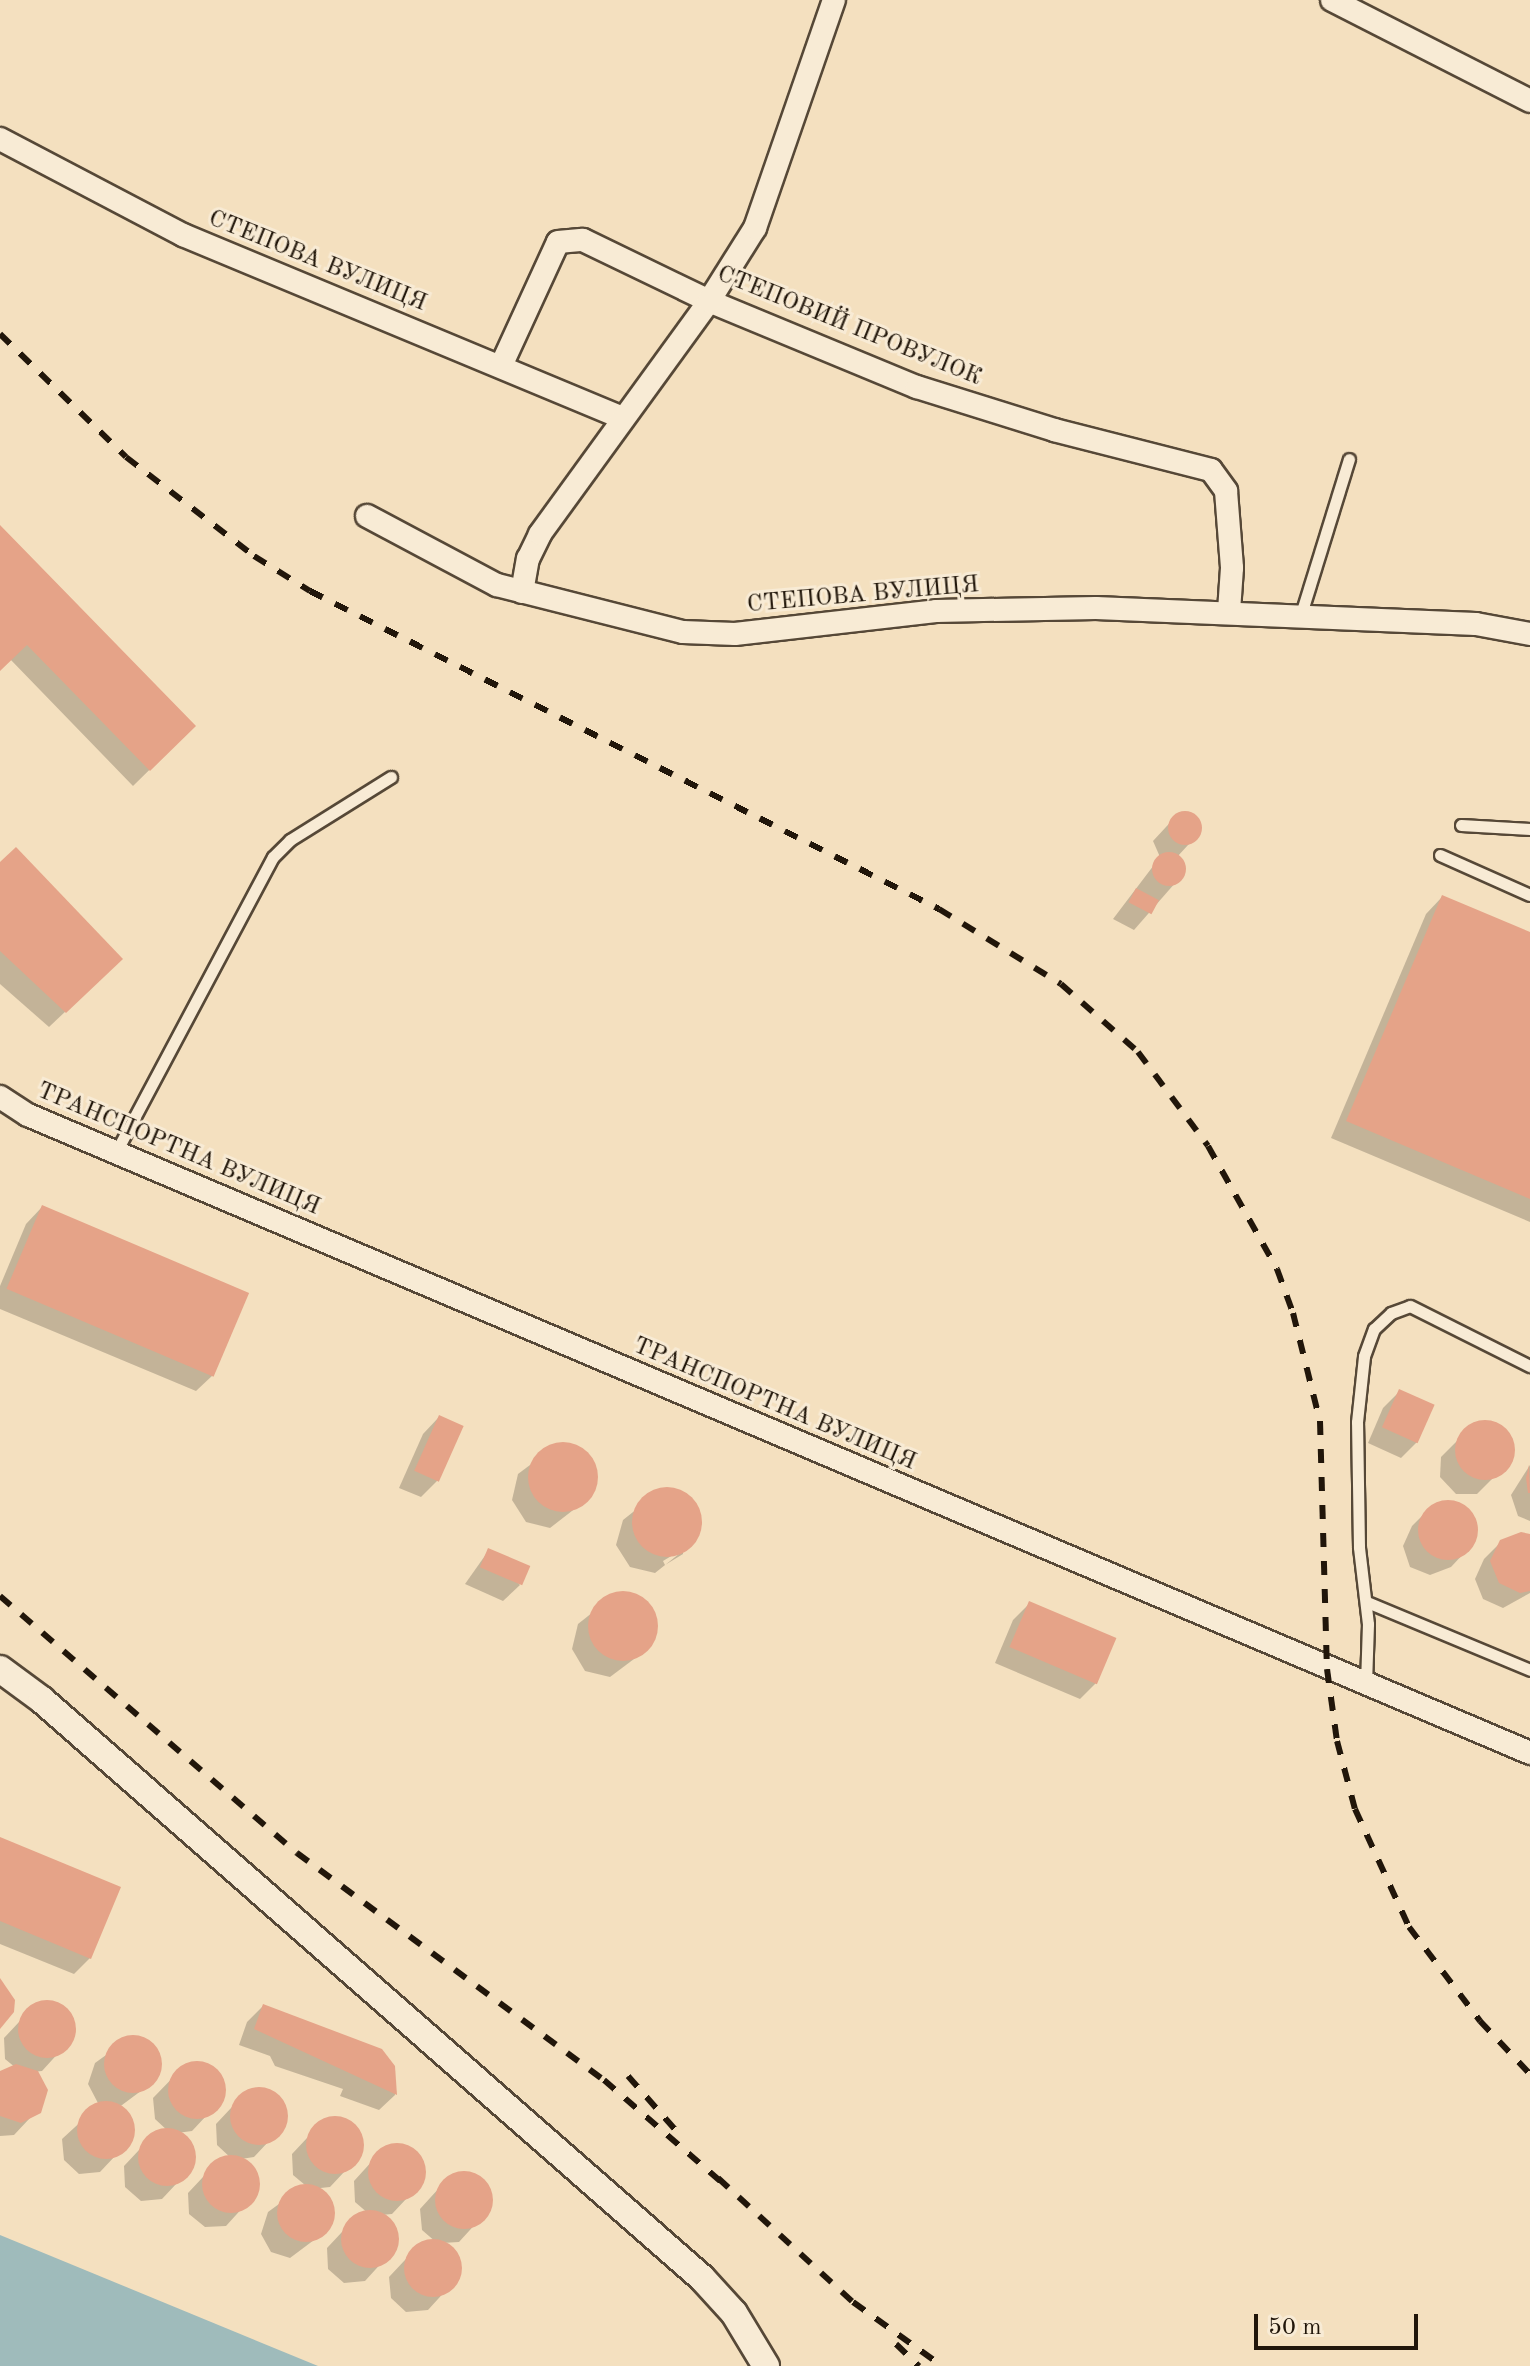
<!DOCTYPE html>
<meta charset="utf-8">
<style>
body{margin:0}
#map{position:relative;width:1530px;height:2366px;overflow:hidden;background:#f4e0bf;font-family:"Old Standard TT",serif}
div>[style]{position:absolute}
.water>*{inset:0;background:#9fbbbb}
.shadow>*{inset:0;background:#0003}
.building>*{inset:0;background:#e5a388;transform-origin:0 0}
.round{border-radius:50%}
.roads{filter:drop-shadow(2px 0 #564837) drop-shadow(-2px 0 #564837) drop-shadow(0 2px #564837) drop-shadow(0 -2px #564837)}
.service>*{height:11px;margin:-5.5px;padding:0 5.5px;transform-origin:5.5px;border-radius:5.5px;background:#f8ebd5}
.minor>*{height:22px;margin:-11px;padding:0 11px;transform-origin:11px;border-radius:11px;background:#f8ebd5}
.tertiary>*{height:26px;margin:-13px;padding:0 13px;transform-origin:13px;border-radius:13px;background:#f8ebd5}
.rail>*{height:6px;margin-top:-3px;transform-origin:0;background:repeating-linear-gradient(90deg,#21160a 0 14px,transparent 0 28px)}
span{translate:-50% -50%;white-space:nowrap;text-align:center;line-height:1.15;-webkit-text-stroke:6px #f8ebd5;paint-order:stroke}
.street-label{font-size:24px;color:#21160a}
.scale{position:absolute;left:1254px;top:2314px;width:164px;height:36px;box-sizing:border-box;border:4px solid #21160a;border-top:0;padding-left:10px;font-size:24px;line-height:28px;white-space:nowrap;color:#21160a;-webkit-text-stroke:6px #f8ebd5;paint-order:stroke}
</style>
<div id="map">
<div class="water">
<i style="clip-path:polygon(0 2235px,318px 2366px,0 2366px)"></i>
</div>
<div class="shadow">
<i style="clip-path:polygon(0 528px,194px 726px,133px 786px,10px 659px,0 669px)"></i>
<i style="clip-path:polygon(1190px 813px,1199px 820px,1200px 832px,1177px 857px,1183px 874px,1134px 930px,1113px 919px,1160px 857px,1153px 841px,1178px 814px)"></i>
<i style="clip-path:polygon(0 865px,104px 975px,49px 1027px,0 984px)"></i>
<i style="clip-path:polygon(1442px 897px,1530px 935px,1530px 1222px,1331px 1138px,1426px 914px)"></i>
<i style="clip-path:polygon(42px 1207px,213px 1375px,196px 1391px,0 1309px,0 1286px,26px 1224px)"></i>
<i style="clip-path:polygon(1399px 1392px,1417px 1442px,1401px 1458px,1368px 1443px,1383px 1408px)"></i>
<i style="clip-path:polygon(439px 1417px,437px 1481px,421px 1497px,399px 1488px,423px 1434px)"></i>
<i style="clip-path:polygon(1495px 1424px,1511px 1440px,1510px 1461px,1477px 1494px,1456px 1494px,1440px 1477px,1441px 1457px,1473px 1425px)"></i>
<i style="clip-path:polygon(558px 1444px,583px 1450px,596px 1472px,590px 1497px,550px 1528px,526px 1522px,512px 1500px,518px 1474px)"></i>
<i style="clip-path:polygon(1530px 1465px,1530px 1521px,1518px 1516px,1511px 1495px)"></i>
<i style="clip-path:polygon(evenodd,662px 1489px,687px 1495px,700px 1517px,694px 1542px,655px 1573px,630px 1567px,616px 1545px,623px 1520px,662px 1489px,683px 1549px,683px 1554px,665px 1565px,663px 1561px,683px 1549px)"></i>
<i style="clip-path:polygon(1449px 1501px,1468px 1510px,1476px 1530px,1467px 1550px,1451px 1567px,1430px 1575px,1410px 1567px,1403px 1546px,1412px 1526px,1429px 1509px)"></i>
<i style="clip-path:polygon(1530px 1538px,1530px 1593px,1503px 1608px,1483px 1599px,1475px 1579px,1484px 1559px,1501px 1542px)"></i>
<i style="clip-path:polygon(489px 1550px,520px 1585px,503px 1601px,465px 1584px)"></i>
<i style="clip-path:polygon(617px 1593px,643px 1599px,656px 1621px,650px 1647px,610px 1677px,585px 1671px,572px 1649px,578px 1624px)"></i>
<i style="clip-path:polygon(1030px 1603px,1096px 1683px,1080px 1699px,995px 1663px,1013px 1620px)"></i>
<i style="clip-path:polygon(0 1839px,90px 1958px,74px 1974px,0 1944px)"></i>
<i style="clip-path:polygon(56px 2003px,72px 2017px,73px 2037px,42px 2071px,32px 2072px,30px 2118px,14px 2135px,0 2136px,0 2075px,16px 2068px,5px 2059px,4px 2038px,35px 2005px)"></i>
<i style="clip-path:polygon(263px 2006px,393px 2067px,395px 2095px,379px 2110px,340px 2096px,343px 2089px,275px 2066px,270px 2056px,239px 2045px,247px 2022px)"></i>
<i style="clip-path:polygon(131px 2037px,151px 2043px,160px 2061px,153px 2082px,118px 2108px,130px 2118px,132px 2138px,100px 2172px,79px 2174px,64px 2160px,62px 2139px,99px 2105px,88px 2084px,95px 2063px)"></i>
<i style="clip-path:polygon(205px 2064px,221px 2077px,223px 2098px,192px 2131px,177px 2133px,191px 2145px,193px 2166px,162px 2199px,141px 2201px,125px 2187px,124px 2166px,155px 2133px,169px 2132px,155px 2119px,153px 2098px,185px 2065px)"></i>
<i style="clip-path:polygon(267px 2090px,283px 2103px,285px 2124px,254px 2157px,241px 2159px,256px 2172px,257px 2192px,226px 2226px,205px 2227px,189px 2214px,188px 2193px,219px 2160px,232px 2159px,217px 2145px,216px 2124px,247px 2091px)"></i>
<i style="clip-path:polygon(344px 2119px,360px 2133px,361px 2154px,330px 2187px,311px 2189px,324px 2193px,333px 2210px,326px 2231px,290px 2258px,271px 2252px,261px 2234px,268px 2212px,305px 2185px,293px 2175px,292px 2154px,323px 2121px)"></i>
<i style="clip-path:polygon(405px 2147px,421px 2160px,423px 2181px,392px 2214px,381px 2215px,394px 2227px,396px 2247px,365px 2281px,344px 2283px,328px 2269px,327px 2248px,358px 2215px,369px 2214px,355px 2202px,354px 2181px,384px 2148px)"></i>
<i style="clip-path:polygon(472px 2174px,488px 2187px,490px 2208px,459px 2242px,442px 2243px,457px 2256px,459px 2276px,428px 2310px,406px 2312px,391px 2298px,389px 2277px,420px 2244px,437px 2243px,422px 2230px,420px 2209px,451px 2175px)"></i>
</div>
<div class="building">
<i style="clip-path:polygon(0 525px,196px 726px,150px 771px,27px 645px,0 671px)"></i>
<i class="round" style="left:1168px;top:811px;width:34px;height:34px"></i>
<i style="clip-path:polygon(16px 847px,123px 959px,66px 1013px,0 951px,0 862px)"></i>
<i class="round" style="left:1152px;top:852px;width:34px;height:34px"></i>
<i style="left:1136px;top:888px;width:26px;height:16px;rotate:28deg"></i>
<i style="clip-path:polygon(1442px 895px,1530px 932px,1530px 1199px,1346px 1121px)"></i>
<i style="left:42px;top:1205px;width:225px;height:91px;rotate:23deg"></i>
<i style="left:1399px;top:1389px;width:39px;height:42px;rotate:24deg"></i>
<i style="left:439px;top:1415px;width:27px;height:61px;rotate:24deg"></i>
<i class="round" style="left:1455px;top:1420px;width:60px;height:60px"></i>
<i class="round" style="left:528px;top:1442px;width:70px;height:70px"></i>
<i style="clip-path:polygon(1529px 1465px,1530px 1493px,1528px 1493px,1526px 1478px)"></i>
<i class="round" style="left:632px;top:1487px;width:70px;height:70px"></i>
<i class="round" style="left:1418px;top:1500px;width:60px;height:60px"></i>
<i style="clip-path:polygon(1521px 1532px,1530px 1534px,1530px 1591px,1520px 1593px,1499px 1583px,1490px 1561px,1500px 1540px)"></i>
<i style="left:488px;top:1548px;width:46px;height:21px;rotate:23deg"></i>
<i class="round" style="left:588px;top:1591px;width:70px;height:70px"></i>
<i style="left:1029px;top:1601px;width:95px;height:50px;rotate:23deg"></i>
<i style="clip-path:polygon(0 1837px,121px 1887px,91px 1959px,0 1921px)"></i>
<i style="clip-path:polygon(0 1978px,15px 2000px,14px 2012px,0 2029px)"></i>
<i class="round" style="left:18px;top:2000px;width:58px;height:58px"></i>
<i style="clip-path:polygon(263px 2004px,382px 2049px,395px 2066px,397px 2095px,254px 2029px)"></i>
<i class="round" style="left:104px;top:2035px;width:58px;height:58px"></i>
<i class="round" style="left:168px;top:2061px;width:58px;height:58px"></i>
<i style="clip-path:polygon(16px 2064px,38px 2071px,48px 2090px,41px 2113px,21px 2123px,0 2116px,0 2071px)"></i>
<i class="round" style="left:230px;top:2087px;width:58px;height:58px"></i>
<i class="round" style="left:77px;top:2101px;width:58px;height:58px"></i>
<i class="round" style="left:306px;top:2116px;width:58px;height:58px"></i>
<i class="round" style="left:138px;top:2128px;width:58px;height:58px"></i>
<i class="round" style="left:368px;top:2143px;width:58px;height:58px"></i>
<i class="round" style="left:202px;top:2155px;width:58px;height:58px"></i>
<i class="round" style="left:435px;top:2171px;width:58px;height:58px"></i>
<i class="round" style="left:277px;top:2184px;width:58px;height:58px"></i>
<i class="round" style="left:341px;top:2210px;width:58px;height:58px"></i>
<i class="round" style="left:404px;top:2239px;width:58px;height:58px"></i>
</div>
<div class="roads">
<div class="service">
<i style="left:1301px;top:614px;width:162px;rotate:-72.8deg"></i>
<i style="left:1461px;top:825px;width:69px;rotate:3.3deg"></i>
<i style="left:1440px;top:855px;width:98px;rotate:24deg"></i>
<i style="left:116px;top:1152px;width:334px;rotate:-62deg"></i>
<i style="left:273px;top:857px;width:24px;rotate:-45deg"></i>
<i style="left:290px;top:840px;width:119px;rotate:-32deg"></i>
<i style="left:1367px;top:1602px;width:177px;rotate:22.6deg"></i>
<i style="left:1366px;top:1684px;width:60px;rotate:-88.1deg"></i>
<i style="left:1368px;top:1624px;width:78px;rotate:-96.7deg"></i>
<i style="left:1359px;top:1547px;width:125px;rotate:-90.9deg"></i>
<i style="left:1357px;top:1422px;width:66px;rotate:-83.9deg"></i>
<i style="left:1364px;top:1356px;width:29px;rotate:-70deg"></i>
<i style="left:1374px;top:1329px;width:23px;rotate:-43deg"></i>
<i style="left:1391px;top:1313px;width:20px;rotate:-20deg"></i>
<i style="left:1410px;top:1306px;width:134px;rotate:26.6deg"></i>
</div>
<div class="minor">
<i style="left:1332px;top:0;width:222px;rotate:27deg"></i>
<i style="left:0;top:139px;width:207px;rotate:27.7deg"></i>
<i style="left:183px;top:235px;width:474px;rotate:22.6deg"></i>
<i style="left:501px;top:366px;width:136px;rotate:-65.3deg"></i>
<i style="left:558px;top:242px;width:25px;rotate:-5deg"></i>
<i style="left:583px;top:240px;width:140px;rotate:25.8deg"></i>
<i style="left:709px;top:301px;width:225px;rotate:22.5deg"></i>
<i style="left:917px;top:387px;width:144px;rotate:17.4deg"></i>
<i style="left:1054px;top:430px;width:162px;rotate:14.3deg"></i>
<i style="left:1211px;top:470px;width:26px;rotate:54deg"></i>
<i style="left:1226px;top:491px;width:77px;rotate:85.5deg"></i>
<i style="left:1232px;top:568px;width:43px;rotate:94deg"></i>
<i style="left:367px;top:516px;width:147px;rotate:28deg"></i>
<i style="left:497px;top:585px;width:192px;rotate:14.2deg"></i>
<i style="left:683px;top:632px;width:52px;rotate:2.2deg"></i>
<i style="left:735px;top:634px;width:202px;rotate:-6.5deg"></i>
<i style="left:936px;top:611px;width:160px;rotate:-1.1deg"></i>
<i style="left:1096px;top:608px;width:380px;rotate:2.4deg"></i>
<i style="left:1476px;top:624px;width:55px;rotate:10.5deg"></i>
<i style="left:522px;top:592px;width:34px;rotate:-80deg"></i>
<i style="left:528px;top:559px;width:28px;rotate:-64deg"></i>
<i style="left:540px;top:534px;width:288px;rotate:-54deg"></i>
<i style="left:709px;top:301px;width:86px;rotate:-57.8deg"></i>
<i style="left:755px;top:228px;width:241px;rotate:-70.9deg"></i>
<i style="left:0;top:1097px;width:33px;rotate:33deg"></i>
<i style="left:28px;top:1115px;width:1632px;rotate:23.01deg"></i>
</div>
<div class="tertiary">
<i style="left:0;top:1669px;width:52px;rotate:36.4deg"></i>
<i style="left:42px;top:1700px;width:877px;rotate:41.21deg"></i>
<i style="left:702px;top:2278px;width:47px;rotate:47.6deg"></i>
<i style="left:734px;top:2313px;width:62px;rotate:58.9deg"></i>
</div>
</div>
<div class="rail">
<i style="left:0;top:334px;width:176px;rotate:44.3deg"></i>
<i style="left:126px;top:457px;width:162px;rotate:37.7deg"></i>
<i style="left:254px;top:556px;width:66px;rotate:32deg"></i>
<i style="left:310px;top:591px;width:705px;rotate:26.82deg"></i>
<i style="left:939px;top:909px;width:143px;rotate:31.6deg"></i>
<i style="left:1061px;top:984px;width:103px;rotate:41.4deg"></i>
<i style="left:1138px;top:1052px;width:117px;rotate:53.3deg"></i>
<i style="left:1208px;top:1146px;width:141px;rotate:60.7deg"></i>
<i style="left:1277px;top:1269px;width:47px;rotate:70deg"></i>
<i style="left:1293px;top:1313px;width:111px;rotate:76deg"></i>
<i style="left:1320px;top:1421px;width:248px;rotate:88.4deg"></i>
<i style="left:1327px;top:1669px;width:73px;rotate:82.1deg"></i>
<i style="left:1337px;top:1741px;width:70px;rotate:75.2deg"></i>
<i style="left:1355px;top:1809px;width:130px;rotate:65.4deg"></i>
<i style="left:1409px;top:1927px;width:118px;rotate:52.9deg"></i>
<i style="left:1480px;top:2021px;width:73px;rotate:46.7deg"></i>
<i style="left:0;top:1596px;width:393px;rotate:40.9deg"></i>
<i style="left:297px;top:1853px;width:382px;rotate:36.5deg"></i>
<i style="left:604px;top:2080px;width:160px;rotate:41deg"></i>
<i style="left:628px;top:2076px;width:76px;rotate:48.7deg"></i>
<i style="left:718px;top:2178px;width:183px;rotate:42.6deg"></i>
<i style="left:853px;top:2302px;width:110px;rotate:35.7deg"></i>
<i style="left:896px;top:2344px;width:32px;rotate:44deg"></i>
</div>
<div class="street-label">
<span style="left:317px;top:262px;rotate:22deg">СТЕПОВА ВУЛИЦЯ</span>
<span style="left:849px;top:327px;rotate:22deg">СТЕПОВИЙ ПРОВУЛОК</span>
<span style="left:863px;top:596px;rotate:-5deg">СТЕПОВА ВУЛИЦЯ</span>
<span style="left:178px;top:1150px;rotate:23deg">ТРАНСПОРТНА ВУЛИЦЯ</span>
<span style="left:774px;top:1405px;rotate:23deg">ТРАНСПОРТНА ВУЛИЦЯ</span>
</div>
<div class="scale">50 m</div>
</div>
